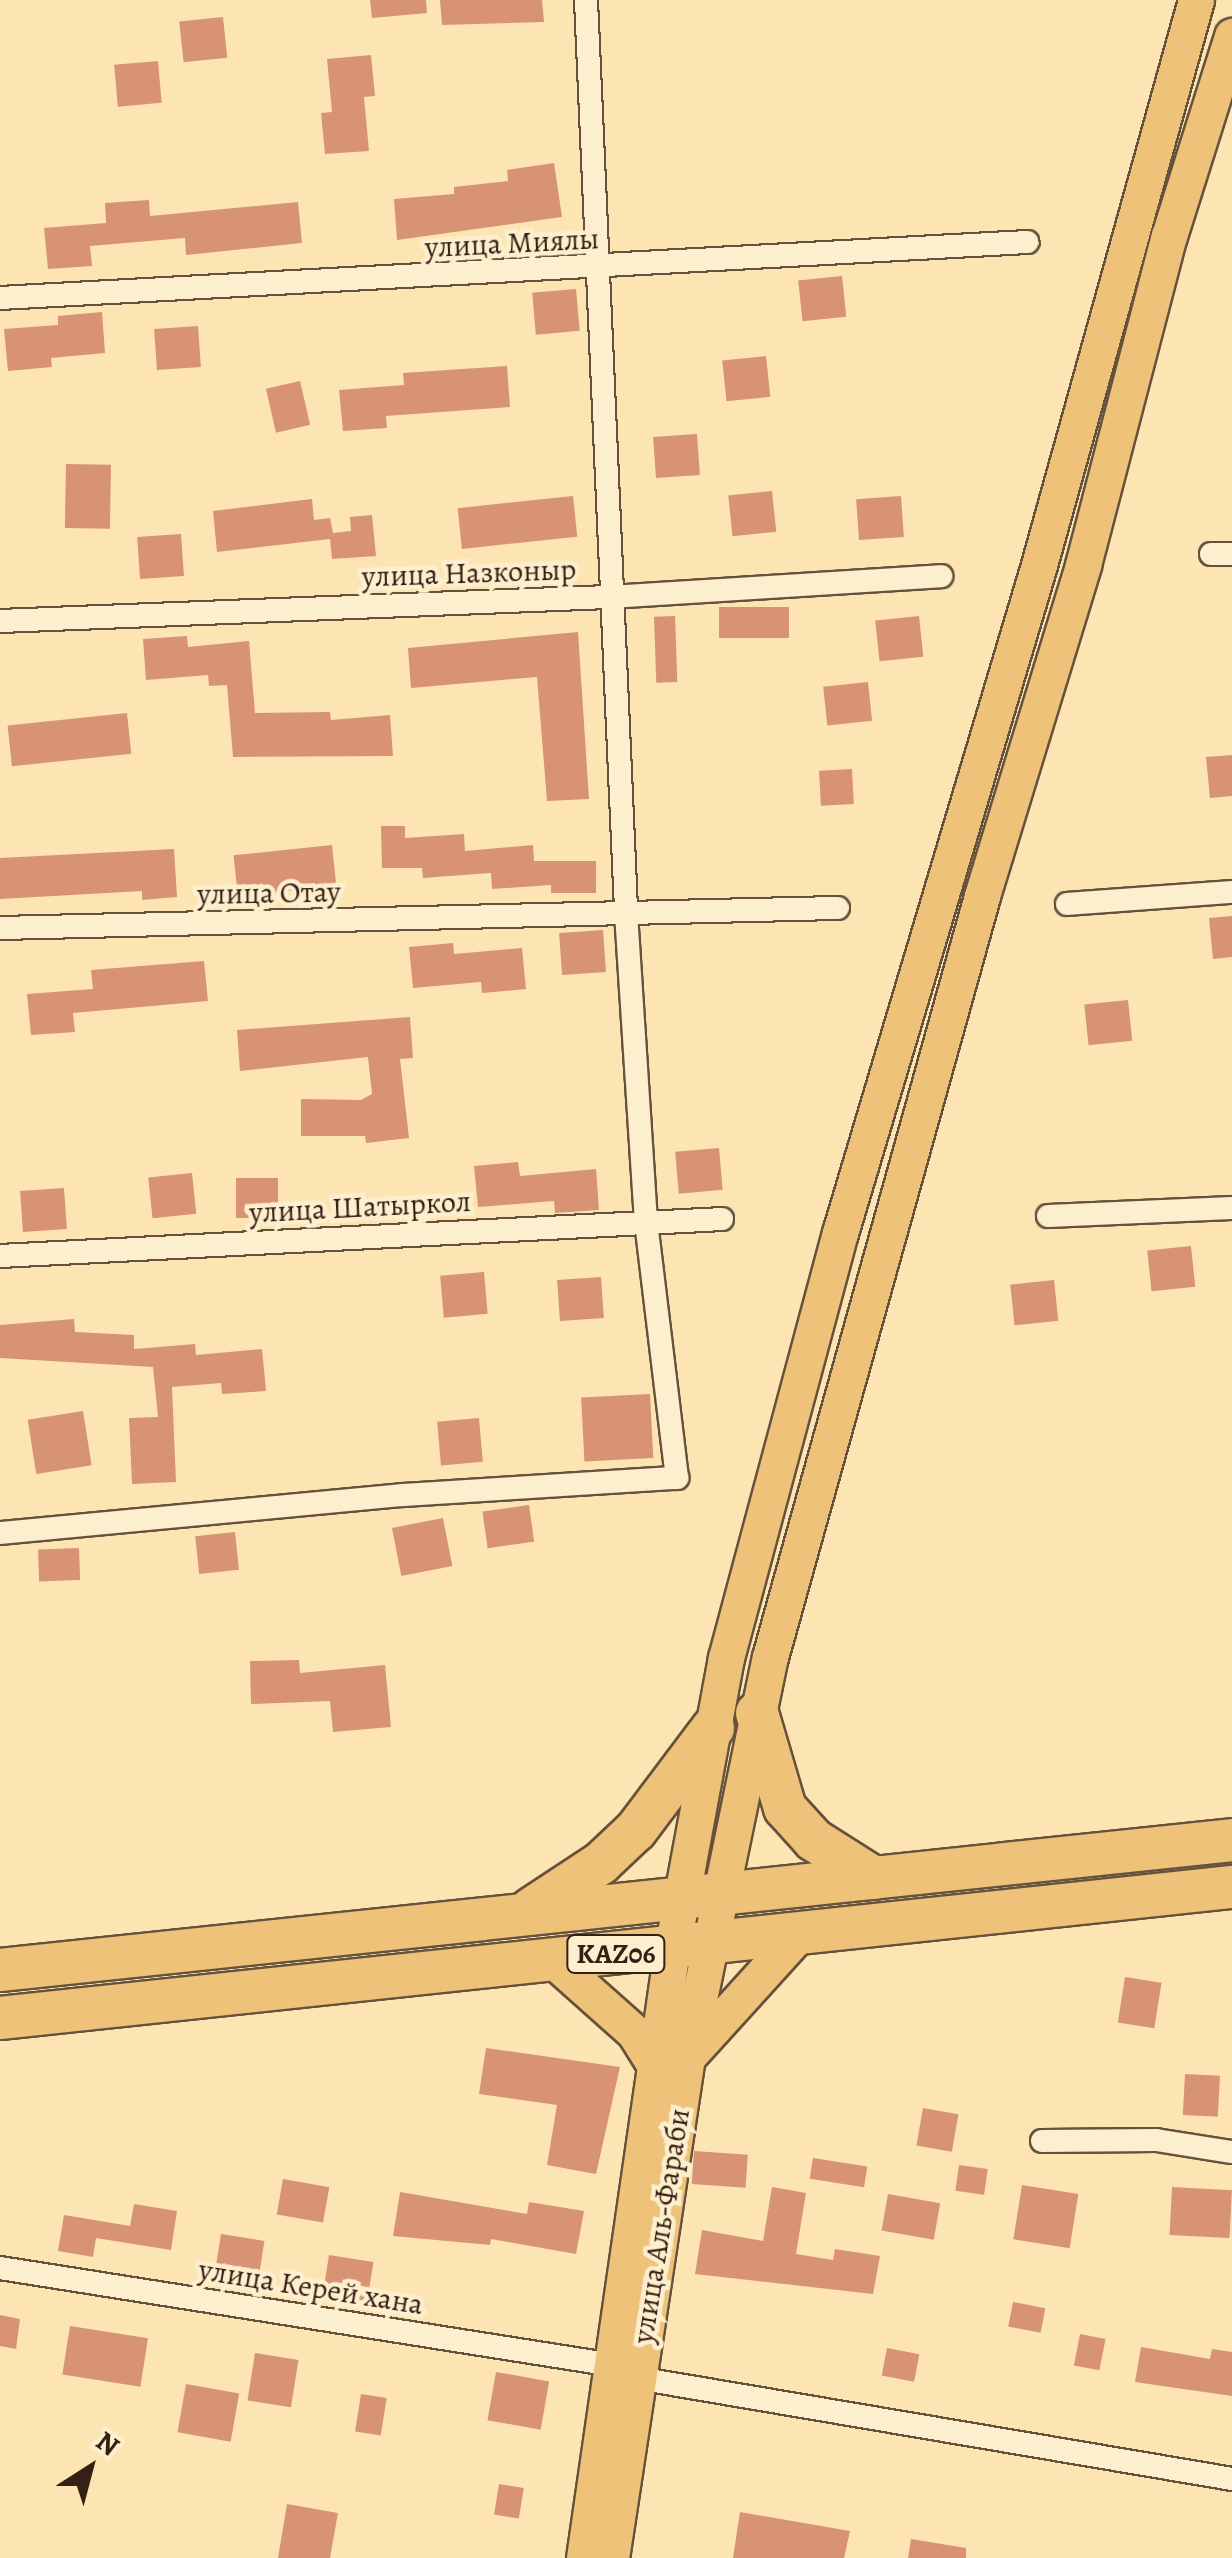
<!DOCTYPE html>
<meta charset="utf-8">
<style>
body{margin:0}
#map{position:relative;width:1232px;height:2558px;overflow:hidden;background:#fce5b2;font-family:Alegreya,serif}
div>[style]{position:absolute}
.building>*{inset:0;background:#d79374;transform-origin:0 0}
.roads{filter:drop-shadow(2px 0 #66513c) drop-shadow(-2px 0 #66513c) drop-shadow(0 2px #66513c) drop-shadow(0 -2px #66513c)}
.street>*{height:22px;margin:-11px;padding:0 11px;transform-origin:11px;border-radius:11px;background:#fdeecd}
.primary>*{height:35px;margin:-17.5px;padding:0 17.5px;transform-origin:17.5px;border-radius:17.5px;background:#eec279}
.highway>*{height:42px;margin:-21px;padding:0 21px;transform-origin:21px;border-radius:21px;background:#eec279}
span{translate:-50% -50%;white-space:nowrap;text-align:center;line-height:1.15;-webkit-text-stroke:9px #fdeecd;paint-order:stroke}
.shield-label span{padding:2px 8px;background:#fdeecd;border:2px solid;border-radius:8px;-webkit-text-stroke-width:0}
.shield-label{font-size:28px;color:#342014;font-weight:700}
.street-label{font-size:30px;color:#342014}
.north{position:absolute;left:40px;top:2418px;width:100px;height:100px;-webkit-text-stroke:8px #fdeecd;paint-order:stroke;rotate:36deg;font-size:28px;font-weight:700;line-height:40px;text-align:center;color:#342014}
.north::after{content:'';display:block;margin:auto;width:35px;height:45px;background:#342014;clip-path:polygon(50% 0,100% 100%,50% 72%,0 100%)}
</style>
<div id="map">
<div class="building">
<i style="clip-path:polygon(370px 0,426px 0,427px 13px,372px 18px)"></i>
<i style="clip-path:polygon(440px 0,542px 0,544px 22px,442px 25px)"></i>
<i style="left:223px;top:17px;width:41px;height:44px;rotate:84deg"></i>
<i style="clip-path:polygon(371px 55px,375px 96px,364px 97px,369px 151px,325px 154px,321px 113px,332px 112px,327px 59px)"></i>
<i style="left:158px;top:61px;width:42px;height:44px;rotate:85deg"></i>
<i style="clip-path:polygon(554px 163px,562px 217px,397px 240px,394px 199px,454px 194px,454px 187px,508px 181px,507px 170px)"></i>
<i style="clip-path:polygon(149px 200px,150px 216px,298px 202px,302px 243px,186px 255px,185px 238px,90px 246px,92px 266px,48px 269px,44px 228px,106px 223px,105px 203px)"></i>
<i style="left:842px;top:276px;width:41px;height:44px;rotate:84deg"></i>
<i style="left:576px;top:289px;width:42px;height:44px;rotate:85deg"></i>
<i style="clip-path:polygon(102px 312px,105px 353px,51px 358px,52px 367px,8px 371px,4px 329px,58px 325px,58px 316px)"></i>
<i style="left:198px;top:326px;width:41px;height:44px;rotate:86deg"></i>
<i style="left:766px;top:356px;width:41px;height:44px;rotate:84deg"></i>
<i style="clip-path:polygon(507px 366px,510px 407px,386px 416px,387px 428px,343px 431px,339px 390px,404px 385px,403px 373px)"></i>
<i style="left:300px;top:381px;width:45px;height:35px;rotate:77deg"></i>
<i style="left:697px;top:434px;width:41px;height:44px;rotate:86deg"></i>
<i style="left:66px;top:464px;width:45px;height:64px;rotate:1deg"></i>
<i style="left:772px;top:491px;width:41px;height:44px;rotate:84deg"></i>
<i style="left:573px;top:496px;width:41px;height:116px;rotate:84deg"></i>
<i style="left:901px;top:496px;width:41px;height:45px;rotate:86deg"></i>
<i style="clip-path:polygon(312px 499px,314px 520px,330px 518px,333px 533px,351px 531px,350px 517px,372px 515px,376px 556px,332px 559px,330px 539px,217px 552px,213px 511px)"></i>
<i style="left:181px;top:534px;width:42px;height:44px;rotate:86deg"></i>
<i style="left:719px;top:607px;width:70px;height:31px"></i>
<i style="left:675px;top:616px;width:66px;height:21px;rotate:88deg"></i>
<i style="left:919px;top:616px;width:41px;height:44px;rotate:84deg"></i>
<i style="clip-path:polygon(578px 632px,589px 799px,547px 801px,537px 677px,411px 688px,408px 648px)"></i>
<i style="clip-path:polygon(187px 636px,188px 647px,249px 641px,255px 713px,330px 712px,331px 720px,390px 715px,393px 756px,233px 757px,227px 685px,209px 686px,208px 675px,146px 680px,143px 639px)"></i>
<i style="left:868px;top:682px;width:39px;height:45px;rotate:84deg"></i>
<i style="left:127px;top:713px;width:41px;height:120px;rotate:84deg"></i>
<i style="clip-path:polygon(1232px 755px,1232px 796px,1210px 798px,1206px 757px)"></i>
<i style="left:852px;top:769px;width:35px;height:33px;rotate:87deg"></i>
<i style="clip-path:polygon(381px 826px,405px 826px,405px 838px,464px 834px,465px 851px,533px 845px,534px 861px,596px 861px,596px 893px,551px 893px,551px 885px,492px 889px,491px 873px,423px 878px,422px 868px,382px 868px)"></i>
<i style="left:332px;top:845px;width:41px;height:99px;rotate:84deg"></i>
<i style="clip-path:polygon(174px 849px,177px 897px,142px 900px,142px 891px,0 899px,0 858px)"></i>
<i style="clip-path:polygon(1232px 916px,1232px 957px,1213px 959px,1209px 918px)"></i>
<i style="left:603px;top:930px;width:42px;height:44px;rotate:86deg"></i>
<i style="clip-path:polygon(453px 943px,454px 954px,522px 948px,526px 989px,482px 993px,481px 982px,413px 988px,409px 947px)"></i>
<i style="clip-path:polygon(204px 961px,208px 1001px,73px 1013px,75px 1032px,31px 1035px,27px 994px,93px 989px,91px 970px)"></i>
<i style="left:1128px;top:1000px;width:41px;height:44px;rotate:84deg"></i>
<i style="clip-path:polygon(410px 1017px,413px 1058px,400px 1059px,409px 1138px,366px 1143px,365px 1136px,301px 1136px,301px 1099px,361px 1100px,372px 1094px,368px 1057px,240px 1071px,237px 1030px)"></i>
<i style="left:719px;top:1148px;width:42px;height:44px;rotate:85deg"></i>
<i style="clip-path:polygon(518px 1162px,520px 1176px,596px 1169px,599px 1210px,555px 1213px,554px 1201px,478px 1207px,474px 1166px)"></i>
<i style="left:192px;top:1173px;width:41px;height:44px;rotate:84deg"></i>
<i style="left:278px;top:1178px;width:40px;height:42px;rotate:90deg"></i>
<i style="left:64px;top:1188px;width:41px;height:44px;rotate:86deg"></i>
<i style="left:1191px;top:1246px;width:41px;height:44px;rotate:84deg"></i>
<i style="left:484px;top:1272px;width:42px;height:44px;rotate:85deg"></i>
<i style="left:601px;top:1277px;width:41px;height:44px;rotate:86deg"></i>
<i style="left:1054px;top:1280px;width:41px;height:44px;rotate:84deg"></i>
<i style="clip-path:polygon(74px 1319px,75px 1332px,134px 1335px,134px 1349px,195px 1344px,196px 1355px,262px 1349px,266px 1391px,222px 1394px,221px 1383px,172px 1387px,176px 1482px,132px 1484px,129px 1418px,158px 1417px,153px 1367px,0 1358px,0 1325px)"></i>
<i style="left:650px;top:1394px;width:64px;height:69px;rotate:87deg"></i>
<i style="left:83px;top:1411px;width:55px;height:56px;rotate:81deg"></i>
<i style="left:479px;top:1418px;width:44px;height:42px;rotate:85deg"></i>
<i style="left:529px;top:1505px;width:37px;height:47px;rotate:82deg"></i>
<i style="left:443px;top:1518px;width:49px;height:52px;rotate:79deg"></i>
<i style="left:235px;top:1532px;width:38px;height:40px;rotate:84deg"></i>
<i style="left:79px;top:1548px;width:32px;height:41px;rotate:88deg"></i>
<i style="clip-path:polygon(299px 1660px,300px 1673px,385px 1665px,391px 1727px,333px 1732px,330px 1701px,251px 1704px,250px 1661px)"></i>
<i style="left:1125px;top:1977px;width:37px;height:46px;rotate:9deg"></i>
<i style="clip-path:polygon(486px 2048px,620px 2067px,596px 2174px,547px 2165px,557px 2105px,479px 2094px)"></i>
<i style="left:1185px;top:2074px;width:35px;height:41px;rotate:3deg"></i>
<i style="left:923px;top:2108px;width:36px;height:38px;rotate:10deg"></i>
<i style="left:694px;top:2151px;width:54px;height:33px;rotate:4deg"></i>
<i style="left:813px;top:2158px;width:55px;height:21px;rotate:9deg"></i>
<i style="left:959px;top:2165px;width:29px;height:26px;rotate:8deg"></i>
<i style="left:283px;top:2179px;width:47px;height:36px;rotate:10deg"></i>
<i style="left:1022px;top:2185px;width:57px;height:55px;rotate:9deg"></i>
<i style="clip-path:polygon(772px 2187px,806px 2193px,796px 2254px,833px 2260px,835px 2249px,880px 2256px,873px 2294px,695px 2274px,702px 2230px,763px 2241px)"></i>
<i style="left:1172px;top:2187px;width:60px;height:48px;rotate:3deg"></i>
<i style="clip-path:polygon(400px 2192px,527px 2214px,529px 2202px,584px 2211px,576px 2254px,491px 2239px,490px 2245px,393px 2236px)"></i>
<i style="left:888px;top:2194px;width:53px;height:37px;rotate:10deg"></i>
<i style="clip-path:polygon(134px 2204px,177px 2211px,171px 2250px,96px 2238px,93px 2257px,58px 2251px,64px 2215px,130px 2226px)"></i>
<i style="left:221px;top:2234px;width:44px;height:39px;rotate:9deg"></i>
<i style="left:329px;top:2255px;width:45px;height:40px;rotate:9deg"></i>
<i style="left:1013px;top:2302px;width:33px;height:25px;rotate:11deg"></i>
<i style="clip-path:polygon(0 2315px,20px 2319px,16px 2349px,0 2346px)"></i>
<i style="left:70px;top:2326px;width:79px;height:49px;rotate:9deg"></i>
<i style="left:1080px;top:2334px;width:26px;height:32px;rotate:11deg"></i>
<i style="clip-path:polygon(1141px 2347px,1210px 2359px,1212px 2349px,1232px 2352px,1232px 2396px,1135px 2382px)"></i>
<i style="left:887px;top:2348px;width:33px;height:28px;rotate:11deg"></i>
<i style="left:255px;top:2353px;width:44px;height:48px;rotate:9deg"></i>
<i style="left:496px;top:2372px;width:54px;height:49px;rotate:10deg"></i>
<i style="left:186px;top:2384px;width:54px;height:49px;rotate:10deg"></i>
<i style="left:361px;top:2394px;width:26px;height:38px;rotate:9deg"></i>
<i style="left:499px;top:2484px;width:25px;height:31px;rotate:9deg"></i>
<i style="clip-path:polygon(287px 2504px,338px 2513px,330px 2558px,278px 2558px)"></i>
<i style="clip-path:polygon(740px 2512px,850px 2531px,844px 2558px,733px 2558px)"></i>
<i style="clip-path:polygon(911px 2539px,966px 2548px,966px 2558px,908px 2558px)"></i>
</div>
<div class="roads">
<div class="street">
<i style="left:0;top:298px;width:1029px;rotate:-3.12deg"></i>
<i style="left:1211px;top:554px;width:21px"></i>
<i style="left:0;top:621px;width:609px;rotate:-2.26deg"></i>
<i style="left:609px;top:597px;width:333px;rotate:-3.6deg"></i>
<i style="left:1067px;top:904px;width:165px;rotate:-4.2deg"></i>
<i style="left:0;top:928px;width:838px;rotate:-1.37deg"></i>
<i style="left:1048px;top:1216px;width:184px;rotate:-2.5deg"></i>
<i style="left:0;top:1256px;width:723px;rotate:-2.93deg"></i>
<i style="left:0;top:1533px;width:405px;rotate:-5.4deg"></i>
<i style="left:403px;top:1495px;width:275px;rotate:-3.6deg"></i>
<i style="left:677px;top:1478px;width:258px;rotate:-96.9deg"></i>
<i style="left:646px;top:1222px;width:314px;rotate:-93.7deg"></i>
<i style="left:626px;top:909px;width:910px;rotate:-92.52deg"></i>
<i style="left:1042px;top:2141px;width:114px;rotate:-0.5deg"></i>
<i style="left:1156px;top:2140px;width:77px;rotate:9deg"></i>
<i style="left:0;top:2268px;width:621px;rotate:8.99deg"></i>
<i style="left:637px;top:2378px;width:604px;rotate:9.63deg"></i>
</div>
<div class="primary">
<i style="left:554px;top:1961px;width:107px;rotate:41.6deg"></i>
<i style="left:634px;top:2032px;width:44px;rotate:58.1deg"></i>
<i style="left:691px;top:2053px;width:159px;rotate:-47.8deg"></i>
<i style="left:584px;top:2558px;width:615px;rotate:-81.78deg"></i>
<i style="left:672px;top:1949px;width:296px;rotate:-79.5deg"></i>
<i style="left:726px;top:1658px;width:440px;rotate:-75deg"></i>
<i style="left:840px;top:1233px;width:697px;rotate:-73.41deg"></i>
<i style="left:1039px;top:565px;width:586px;rotate:-74.47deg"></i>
<i style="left:611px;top:2558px;width:507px;rotate:-81.37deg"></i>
<i style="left:687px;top:2057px;width:409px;rotate:-78.3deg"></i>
<i style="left:770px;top:1657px;width:790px;rotate:-74.43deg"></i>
<i style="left:982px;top:896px;width:346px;rotate:-73deg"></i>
<i style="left:1083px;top:565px;width:340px;rotate:-75.4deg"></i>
<i style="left:1169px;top:236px;width:210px;rotate:-72.5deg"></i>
</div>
<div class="highway">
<i style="left:757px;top:1713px;width:99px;rotate:73.6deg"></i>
<i style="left:785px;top:1808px;width:43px;rotate:47.8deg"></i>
<i style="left:814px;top:1840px;width:71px;rotate:32.3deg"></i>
<i style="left:531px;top:1909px;width:84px;rotate:-33.3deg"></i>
<i style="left:601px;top:1863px;width:48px;rotate:-43.3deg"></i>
<i style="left:636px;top:1830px;width:128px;rotate:-53deg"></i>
<i style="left:0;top:1970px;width:1239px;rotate:-6.02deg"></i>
<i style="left:0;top:2018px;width:1239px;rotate:-6.07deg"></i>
</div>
</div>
<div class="shield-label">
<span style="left:616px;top:1954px">KАZ06</span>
</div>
<div class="street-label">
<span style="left:512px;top:243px;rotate:-3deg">улица Миялы</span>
<span style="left:469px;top:573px;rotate:-2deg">улица Назконыр</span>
<span style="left:269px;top:893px;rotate:-1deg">улица Отау</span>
<span style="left:360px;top:1207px;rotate:-3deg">улица Шатыркол</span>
<span style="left:661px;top:2226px;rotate:-81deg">улица Аль-Фараби</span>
<span style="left:311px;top:2287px;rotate:9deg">улица Керей хана</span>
</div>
<div class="north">N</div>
</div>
